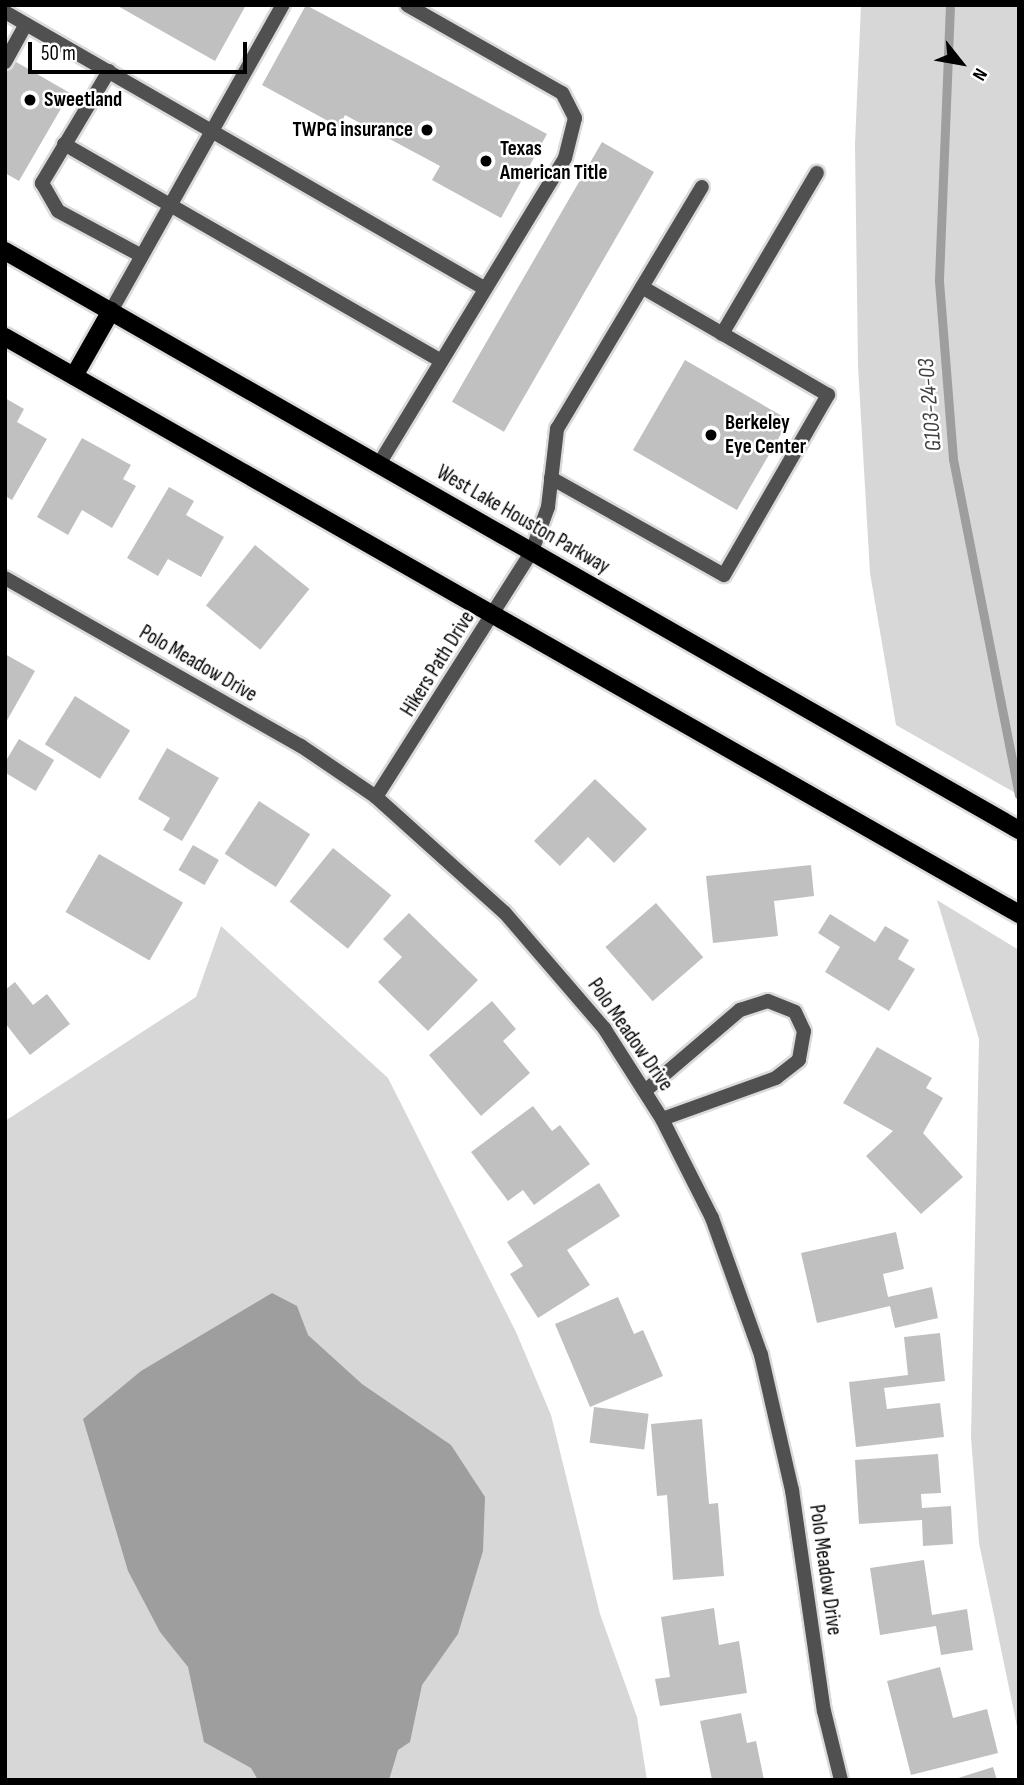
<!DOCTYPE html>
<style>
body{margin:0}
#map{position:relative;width:1024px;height:1785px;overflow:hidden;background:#fff;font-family:"Sofia Sans Condensed",sans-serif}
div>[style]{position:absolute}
.green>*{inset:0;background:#d7d7d7}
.water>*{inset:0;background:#9e9e9e}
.stream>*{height:9px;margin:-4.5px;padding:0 4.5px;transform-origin:4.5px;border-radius:4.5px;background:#9e9e9e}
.building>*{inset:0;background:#c0c0c0;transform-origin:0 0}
.roads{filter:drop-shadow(2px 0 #dbdbdb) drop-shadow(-2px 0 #dbdbdb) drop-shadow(0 2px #dbdbdb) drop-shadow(0 -2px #dbdbdb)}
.lane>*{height:14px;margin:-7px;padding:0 7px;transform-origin:7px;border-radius:7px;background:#505050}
.street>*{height:14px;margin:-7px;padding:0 7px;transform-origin:7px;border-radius:7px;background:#505050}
.primary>*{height:18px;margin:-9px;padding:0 9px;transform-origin:9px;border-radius:9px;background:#000}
.dots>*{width:19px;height:19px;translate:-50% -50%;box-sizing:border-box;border:4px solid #fff;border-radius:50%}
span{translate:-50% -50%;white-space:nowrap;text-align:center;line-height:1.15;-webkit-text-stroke:5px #fff;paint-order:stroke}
.poi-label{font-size:21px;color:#000;font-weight:700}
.left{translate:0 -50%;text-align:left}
.right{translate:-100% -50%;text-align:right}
.street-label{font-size:21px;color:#000}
.water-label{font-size:23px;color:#3f3f3f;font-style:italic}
.frame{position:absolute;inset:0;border:7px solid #000;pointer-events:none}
.north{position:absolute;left:926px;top:28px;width:70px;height:70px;-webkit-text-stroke:5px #fff;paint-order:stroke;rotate:121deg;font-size:19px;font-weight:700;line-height:28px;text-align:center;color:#000}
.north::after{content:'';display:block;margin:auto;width:24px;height:32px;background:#000;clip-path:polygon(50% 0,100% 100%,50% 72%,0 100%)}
.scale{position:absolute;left:28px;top:42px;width:219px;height:32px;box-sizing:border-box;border:4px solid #000;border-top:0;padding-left:9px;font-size:21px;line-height:24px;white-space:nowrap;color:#000;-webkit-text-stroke:5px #fff;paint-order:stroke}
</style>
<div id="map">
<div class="green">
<i style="clip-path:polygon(861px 5px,1019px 5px,1019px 795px,896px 725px,870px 573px,858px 366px,855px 144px)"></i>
<i style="clip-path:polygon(937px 900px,1019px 950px,1019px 1736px,979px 1543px,971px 1437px,979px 1039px)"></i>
<i style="clip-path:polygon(221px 926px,388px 1078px,516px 1332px,551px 1415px,600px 1614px,637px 1717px,647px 1780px,5px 1780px,5px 1121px,196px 997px)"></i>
</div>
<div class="water">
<i style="clip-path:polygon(272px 1293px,297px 1306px,308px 1335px,362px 1384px,451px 1445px,485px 1497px,483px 1551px,458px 1634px,422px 1685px,410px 1742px,398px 1750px,389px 1780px,258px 1780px,251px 1768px,204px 1742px,188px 1667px,160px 1632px,128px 1571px,83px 1419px,141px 1371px)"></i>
</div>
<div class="stream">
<i style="left:950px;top:5px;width:276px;rotate:92.3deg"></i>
<i style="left:939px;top:281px;width:179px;rotate:85.5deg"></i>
<i style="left:953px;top:459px;width:342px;rotate:78.9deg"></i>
</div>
<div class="building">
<i style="clip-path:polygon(116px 5px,246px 5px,215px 61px)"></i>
<i style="clip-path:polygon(306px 5px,547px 134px,501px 218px,432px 180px,440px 166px,345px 115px,339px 127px,262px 85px)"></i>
<i style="clip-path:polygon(11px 59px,70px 93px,19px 181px,5px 173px,5px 69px)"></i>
<i style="left:602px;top:142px;width:60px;height:300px;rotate:30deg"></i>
<i style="left:685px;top:360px;width:120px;height:104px;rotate:30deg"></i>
<i style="clip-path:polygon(5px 398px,24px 409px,17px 422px,47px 439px,12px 500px,5px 496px)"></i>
<i style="clip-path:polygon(82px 438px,131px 465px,123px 479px,136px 486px,112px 528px,82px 510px,68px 535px,37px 517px)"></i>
<i style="clip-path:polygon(169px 487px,194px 501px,186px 515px,224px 537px,201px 577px,168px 559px,158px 576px,127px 558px)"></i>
<i style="left:255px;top:545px;width:70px;height:78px;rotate:39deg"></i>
<i style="clip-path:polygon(5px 654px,35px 671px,5px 724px)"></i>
<i style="left:75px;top:696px;width:65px;height:57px;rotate:32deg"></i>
<i style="left:19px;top:739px;width:41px;height:36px;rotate:31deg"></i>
<i style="clip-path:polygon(167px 748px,219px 778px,182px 841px,163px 830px,170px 818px,138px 799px)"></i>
<i style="clip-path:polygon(595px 779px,647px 829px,614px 863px,588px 837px,560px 866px,534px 841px)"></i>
<i style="left:259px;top:801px;width:61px;height:63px;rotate:33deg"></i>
<i style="left:193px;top:845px;width:30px;height:29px;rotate:30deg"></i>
<i style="left:333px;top:848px;width:75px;height:69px;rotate:39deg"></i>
<i style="left:99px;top:854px;width:97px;height:67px;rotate:30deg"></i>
<i style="clip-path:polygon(811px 865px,814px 896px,774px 901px,778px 936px,713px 943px,706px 876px)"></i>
<i style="left:656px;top:903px;width:72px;height:67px;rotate:49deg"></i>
<i style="clip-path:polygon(409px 913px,478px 980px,428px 1031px,378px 982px,402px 957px,383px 939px)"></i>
<i style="clip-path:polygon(830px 914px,875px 942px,885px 926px,909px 940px,898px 959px,915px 969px,889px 1011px,825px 972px,840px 947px,818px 933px)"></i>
<i style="clip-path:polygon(15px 982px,33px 1005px,47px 994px,70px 1024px,30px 1055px,5px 1023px,5px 990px)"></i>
<i style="clip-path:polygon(492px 1001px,516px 1029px,503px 1041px,530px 1073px,481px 1116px,429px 1055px)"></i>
<i style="clip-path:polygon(877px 1047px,932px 1078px,926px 1088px,943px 1098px,923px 1133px,963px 1177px,921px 1214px,866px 1156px,893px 1131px,843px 1103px)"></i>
<i style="clip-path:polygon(533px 1106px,552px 1131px,560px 1125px,590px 1164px,534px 1205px,523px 1190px,508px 1201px,471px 1152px)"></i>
<i style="clip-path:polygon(599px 1183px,620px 1216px,567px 1250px,590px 1285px,538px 1318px,510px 1274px,523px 1266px,507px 1242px)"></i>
<i style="clip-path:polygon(896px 1232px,904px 1269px,883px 1274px,888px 1297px,932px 1287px,938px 1318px,895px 1328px,890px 1306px,817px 1323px,801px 1253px)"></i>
<i style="clip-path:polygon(618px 1297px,634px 1334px,643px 1330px,663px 1376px,590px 1407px,555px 1324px)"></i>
<i style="clip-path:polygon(940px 1333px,945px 1381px,884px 1388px,887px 1409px,940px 1403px,944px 1437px,856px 1447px,849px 1382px,908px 1375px,904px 1337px)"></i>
<i style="left:594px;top:1407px;width:55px;height:36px;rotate:7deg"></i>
<i style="clip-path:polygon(702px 1419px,709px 1504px,718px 1503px,724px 1576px,673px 1580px,667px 1495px,657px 1496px,651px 1424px)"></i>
<i style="clip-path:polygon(938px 1454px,941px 1493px,921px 1494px,922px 1508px,951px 1506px,953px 1544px,923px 1546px,922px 1520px,859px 1524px,855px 1460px)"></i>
<i style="clip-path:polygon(924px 1560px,932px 1615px,967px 1609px,973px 1650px,941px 1655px,936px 1626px,880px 1635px,870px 1568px)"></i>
<i style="clip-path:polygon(714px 1608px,719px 1645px,739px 1641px,747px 1693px,660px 1706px,655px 1679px,670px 1677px,661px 1617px)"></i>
<i style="clip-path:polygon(940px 1667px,953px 1718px,987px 1709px,998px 1753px,911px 1775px,887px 1681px)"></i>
<i style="clip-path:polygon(741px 1713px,747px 1743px,756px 1741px,764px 1780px,712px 1780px,700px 1721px)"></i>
<i style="clip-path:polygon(993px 1767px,997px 1780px,955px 1780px,955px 1779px)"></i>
</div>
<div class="roads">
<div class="lane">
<i style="left:5px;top:12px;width:553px;rotate:29.95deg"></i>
<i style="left:5px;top:62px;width:43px;rotate:-61.1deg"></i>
<i style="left:109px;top:71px;width:131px;rotate:120.9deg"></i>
<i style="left:42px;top:183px;width:32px;rotate:60deg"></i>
<i style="left:58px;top:211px;width:95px;rotate:28.2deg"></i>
<i style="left:64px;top:144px;width:434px;rotate:29.9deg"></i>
<i style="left:111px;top:311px;width:351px;rotate:-60.7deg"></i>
<i style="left:722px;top:334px;width:187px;rotate:-59.5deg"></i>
<i style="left:379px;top:464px;width:358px;rotate:-58.7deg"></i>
<i style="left:565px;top:158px;width:41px;rotate:-76deg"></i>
<i style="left:575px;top:118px;width:28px;rotate:-117deg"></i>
<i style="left:562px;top:93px;width:178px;rotate:-150.4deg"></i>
<i style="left:551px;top:478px;width:198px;rotate:29.3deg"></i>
<i style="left:724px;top:575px;width:208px;rotate:-60deg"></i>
<i style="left:828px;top:395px;width:215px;rotate:-149.9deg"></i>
<i style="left:532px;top:551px;width:47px;rotate:-70deg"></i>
<i style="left:548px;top:507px;width:79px;rotate:-83.4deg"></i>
<i style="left:557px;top:429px;width:282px;rotate:-59.1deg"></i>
</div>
<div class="street">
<i style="left:5px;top:578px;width:340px;rotate:29.6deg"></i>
<i style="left:301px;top:746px;width:91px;rotate:34.2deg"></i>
<i style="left:376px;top:797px;width:173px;rotate:42deg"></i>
<i style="left:505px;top:913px;width:152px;rotate:49.3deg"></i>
<i style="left:604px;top:1028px;width:108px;rotate:57.5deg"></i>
<i style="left:662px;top:1119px;width:111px;rotate:63.2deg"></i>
<i style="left:712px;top:1218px;width:145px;rotate:70.3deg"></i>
<i style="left:761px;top:1355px;width:139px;rotate:77.1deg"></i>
<i style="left:792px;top:1490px;width:223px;rotate:81.8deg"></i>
<i style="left:824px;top:1711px;width:71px;rotate:76.2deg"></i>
<i style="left:376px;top:797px;width:291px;rotate:-57.6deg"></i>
<i style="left:645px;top:1091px;width:125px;rotate:-40.5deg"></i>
<i style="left:740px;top:1010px;width:29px;rotate:-18deg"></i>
<i style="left:768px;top:1001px;width:29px;rotate:22deg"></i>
<i style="left:795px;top:1012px;width:21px;rotate:65deg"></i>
<i style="left:804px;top:1031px;width:29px;rotate:100deg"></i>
<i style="left:799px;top:1060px;width:29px;rotate:142deg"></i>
<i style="left:776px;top:1078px;width:121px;rotate:160.2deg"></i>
</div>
<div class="primary">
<i style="left:5px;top:251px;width:1168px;rotate:29.73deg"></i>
<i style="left:5px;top:337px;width:1167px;rotate:29.64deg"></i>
<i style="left:74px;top:376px;width:75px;rotate:-60.4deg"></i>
</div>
</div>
<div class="dots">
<i style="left:30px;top:100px;background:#000"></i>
<i style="left:427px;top:130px;background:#000"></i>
<i style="left:486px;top:161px;background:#000"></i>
<i style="left:711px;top:435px;background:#000"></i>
</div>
<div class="poi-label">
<span class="left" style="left:44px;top:100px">Sweetland</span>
<span class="right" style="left:413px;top:130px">TWPG insurance</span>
<span class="left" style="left:500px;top:161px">Texas<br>American Title</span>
<span class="left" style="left:725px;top:435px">Berkeley<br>Eye Center</span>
</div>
<div class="street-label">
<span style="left:523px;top:520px;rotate:30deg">West Lake Houston Parkway</span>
<span style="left:198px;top:664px;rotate:30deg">Polo Meadow Drive</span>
<span style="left:438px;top:664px;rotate:-58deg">Hikers Path Drive</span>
<span style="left:630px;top:1035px;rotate:55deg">Polo Meadow Drive</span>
<span style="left:825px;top:1570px;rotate:82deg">Polo Meadow Drive</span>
</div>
<div class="water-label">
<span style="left:930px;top:405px;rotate:-95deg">G103-24-03</span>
</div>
<div class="frame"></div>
<div class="north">N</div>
<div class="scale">50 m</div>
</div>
